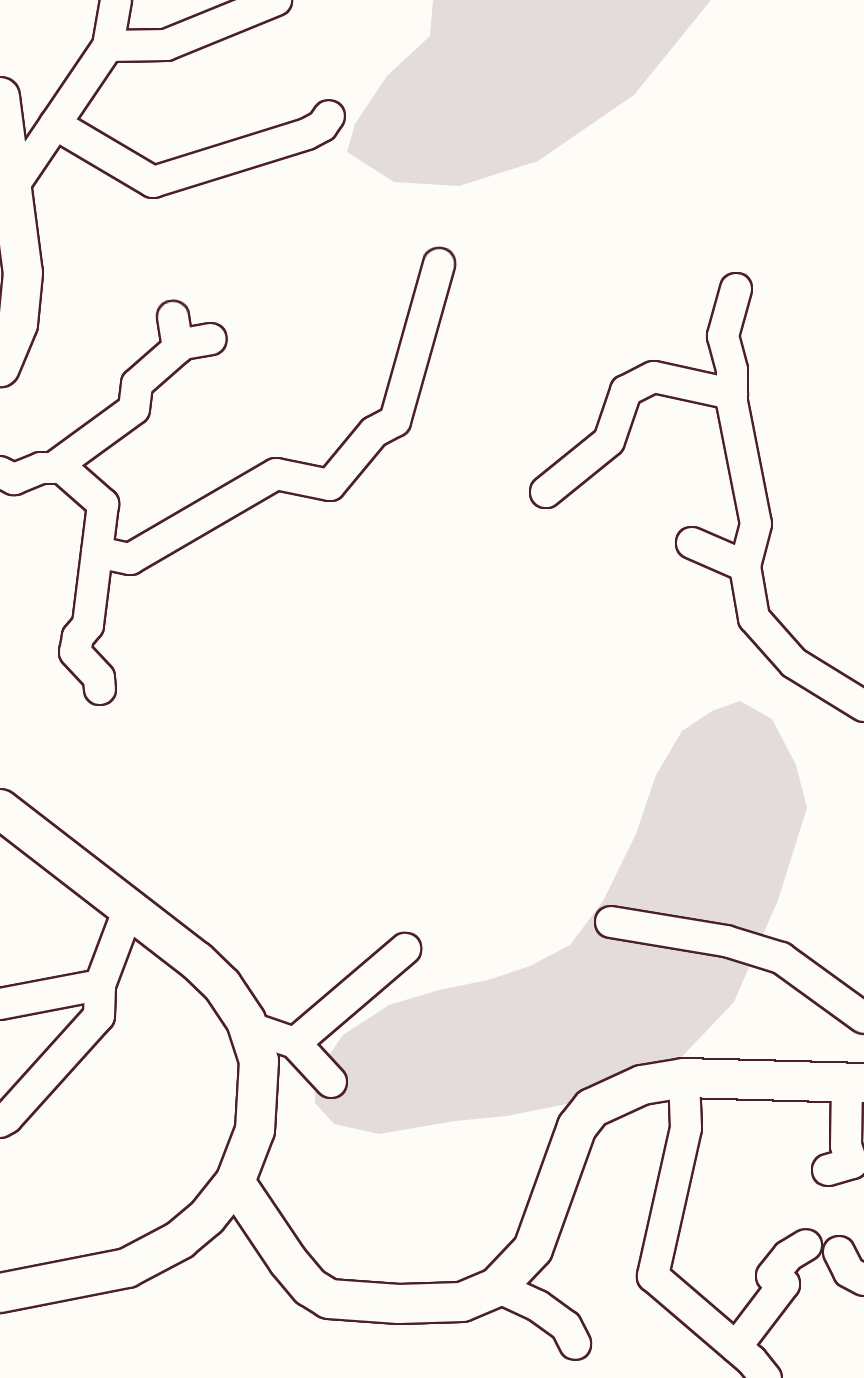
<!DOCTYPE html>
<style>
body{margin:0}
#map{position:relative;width:864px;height:1378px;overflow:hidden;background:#fdfcf7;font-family:"Comic Neue",sans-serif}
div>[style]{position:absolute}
.green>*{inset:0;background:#e3dcda}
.roads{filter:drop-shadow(2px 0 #4a1f2b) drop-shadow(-2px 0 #4a1f2b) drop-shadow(0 2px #4a1f2b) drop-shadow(0 -2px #4a1f2b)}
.street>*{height:30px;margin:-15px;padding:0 15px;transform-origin:15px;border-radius:15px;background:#fdfcf7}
.secondary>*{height:38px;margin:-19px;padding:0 19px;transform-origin:19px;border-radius:19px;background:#fdfcf7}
span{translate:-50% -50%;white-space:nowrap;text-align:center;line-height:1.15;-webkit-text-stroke:5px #fdfcf7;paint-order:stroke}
</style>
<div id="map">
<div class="green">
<i style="clip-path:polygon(433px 0,711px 0,634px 95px,538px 161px,459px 186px,394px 182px,347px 152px,355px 124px,387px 76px,430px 36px)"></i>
<i style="clip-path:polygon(740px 701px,772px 719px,796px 765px,807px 808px,778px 900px,734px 1002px,653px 1087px,507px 1116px,455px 1121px,379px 1134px,334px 1124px,315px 1103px,316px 1074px,343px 1035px,389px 1005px,439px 990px,488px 980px,530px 966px,570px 945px,603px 901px,636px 834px,656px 775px,682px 731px,712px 711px)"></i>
</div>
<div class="roads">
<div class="street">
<i style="left:108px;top:46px;width:58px;rotate:-1deg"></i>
<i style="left:166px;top:45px;width:119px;rotate:-22.2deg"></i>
<i style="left:55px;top:124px;width:114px;rotate:30.6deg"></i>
<i style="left:153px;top:182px;width:161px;rotate:-17.3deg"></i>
<i style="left:307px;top:134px;width:17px;rotate:-28deg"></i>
<i style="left:322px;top:126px;width:12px;rotate:-55deg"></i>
<i style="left:14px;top:185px;width:168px;rotate:-55.9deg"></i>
<i style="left:108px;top:46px;width:47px;rotate:-80.1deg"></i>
<i style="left:736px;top:289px;width:49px;rotate:105.5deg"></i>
<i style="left:723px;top:336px;width:35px;rotate:75deg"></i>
<i style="left:732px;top:370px;width:32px;rotate:90deg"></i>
<i style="left:732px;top:402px;width:124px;rotate:78.9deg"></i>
<i style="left:756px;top:524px;width:43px;rotate:104.7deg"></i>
<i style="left:173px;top:317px;width:31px;rotate:81deg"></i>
<i style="left:53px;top:468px;width:100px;rotate:-36.1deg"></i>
<i style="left:134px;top:409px;width:25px;rotate:-83deg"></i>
<i style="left:137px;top:384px;width:55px;rotate:-41.3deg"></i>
<i style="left:178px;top:348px;width:6px;rotate:-39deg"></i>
<i style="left:183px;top:344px;width:28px;rotate:-10deg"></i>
<i style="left:0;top:472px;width:16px;rotate:27deg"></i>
<i style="left:14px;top:479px;width:29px;rotate:-22deg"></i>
<i style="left:41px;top:468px;width:21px"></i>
<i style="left:62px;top:468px;width:55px;rotate:41.3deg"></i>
<i style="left:103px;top:504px;width:122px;rotate:97.1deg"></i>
<i style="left:88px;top:625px;width:16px;rotate:130deg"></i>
<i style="left:78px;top:637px;width:15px;rotate:101deg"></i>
<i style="left:75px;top:652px;width:35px;rotate:47deg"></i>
<i style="left:99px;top:678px;width:11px;rotate:85deg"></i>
<i style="left:546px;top:492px;width:81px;rotate:-39deg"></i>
<i style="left:609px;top:441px;width:53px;rotate:-71.2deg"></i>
<i style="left:626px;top:391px;width:31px;rotate:-27deg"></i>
<i style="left:654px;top:377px;width:80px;rotate:12.3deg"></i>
<i style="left:692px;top:543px;width:58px;rotate:23.5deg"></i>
<i style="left:745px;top:566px;width:53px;rotate:80.2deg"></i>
<i style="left:754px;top:618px;width:60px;rotate:48.4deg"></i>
<i style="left:794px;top:663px;width:82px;rotate:31.6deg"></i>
<i style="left:97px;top:552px;width:34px;rotate:12deg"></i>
<i style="left:130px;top:559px;width:169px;rotate:-30.2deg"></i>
<i style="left:276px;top:474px;width:55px;rotate:11.5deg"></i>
<i style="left:330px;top:485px;width:69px;rotate:-50.3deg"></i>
<i style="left:374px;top:432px;width:24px;rotate:-28deg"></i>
<i style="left:395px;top:421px;width:163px;rotate:-74.3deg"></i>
<i style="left:611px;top:922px;width:117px;rotate:9.4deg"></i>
<i style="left:726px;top:941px;width:58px;rotate:17.2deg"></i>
<i style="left:781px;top:958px;width:102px;rotate:35.9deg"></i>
<i style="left:0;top:1004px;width:102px;rotate:-10.8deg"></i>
<i style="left:100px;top:985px;width:82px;rotate:-69.4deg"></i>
<i style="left:248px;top:1027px;width:50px;rotate:18.8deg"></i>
<i style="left:295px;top:1043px;width:53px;rotate:47.3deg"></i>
<i style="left:295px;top:1043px;width:145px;rotate:-40.5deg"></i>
<i style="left:684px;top:1078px;width:50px;rotate:87.7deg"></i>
<i style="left:686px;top:1128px;width:152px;rotate:102.6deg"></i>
<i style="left:653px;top:1276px;width:130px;rotate:40.6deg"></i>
<i style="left:752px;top:1361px;width:22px;rotate:51deg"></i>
<i style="left:0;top:1122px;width:8px;rotate:-30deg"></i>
<i style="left:7px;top:1118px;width:137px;rotate:-48deg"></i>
<i style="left:99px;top:1016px;width:31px;rotate:-88deg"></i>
<i style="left:828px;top:1170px;width:25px;rotate:-16deg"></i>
<i style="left:852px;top:1163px;width:18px;rotate:-109deg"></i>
<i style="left:846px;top:1146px;width:64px;rotate:-89.1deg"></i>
<i style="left:839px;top:1252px;width:22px;rotate:63deg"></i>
<i style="left:849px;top:1272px;width:17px;rotate:28deg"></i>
<i style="left:497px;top:1287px;width:45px;rotate:24.9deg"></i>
<i style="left:538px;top:1306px;width:34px;rotate:36deg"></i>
<i style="left:566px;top:1326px;width:20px;rotate:63deg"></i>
<i style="left:736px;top:1347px;width:79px;rotate:-52.7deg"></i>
<i style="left:784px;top:1284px;width:14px;rotate:-146deg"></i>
<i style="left:772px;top:1276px;width:26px;rotate:-51deg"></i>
<i style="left:788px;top:1256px;width:21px;rotate:-31deg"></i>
</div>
<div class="secondary">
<i style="left:0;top:97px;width:177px;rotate:82.6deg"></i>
<i style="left:23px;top:273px;width:51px;rotate:95.6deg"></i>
<i style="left:18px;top:324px;width:47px;rotate:112.7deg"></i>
<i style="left:0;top:809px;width:249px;rotate:37.7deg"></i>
<i style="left:197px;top:961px;width:35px;rotate:44deg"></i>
<i style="left:222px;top:985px;width:43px;rotate:56.3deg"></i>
<i style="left:246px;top:1021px;width:42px;rotate:72deg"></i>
<i style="left:259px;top:1061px;width:69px;rotate:93.3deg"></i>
<i style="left:255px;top:1130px;width:56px;rotate:111deg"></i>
<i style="left:235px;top:1182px;width:45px;rotate:128.7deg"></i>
<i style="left:207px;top:1217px;width:35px;rotate:140deg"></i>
<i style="left:180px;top:1240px;width:60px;rotate:152.2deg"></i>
<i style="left:127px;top:1268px;width:129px;rotate:168.9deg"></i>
<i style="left:235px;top:1182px;width:95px;rotate:56.1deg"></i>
<i style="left:288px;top:1261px;width:34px;rotate:50deg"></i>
<i style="left:310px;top:1287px;width:22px;rotate:32deg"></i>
<i style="left:329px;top:1299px;width:70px;rotate:4.1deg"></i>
<i style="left:399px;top:1304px;width:63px;rotate:-1.8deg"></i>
<i style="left:462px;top:1302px;width:38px;rotate:-23deg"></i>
<i style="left:497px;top:1287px;width:52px;rotate:-46.5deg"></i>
<i style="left:533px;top:1249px;width:130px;rotate:-70.2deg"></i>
<i style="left:577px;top:1127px;width:24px;rotate:-52deg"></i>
<i style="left:592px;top:1108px;width:55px;rotate:-24.7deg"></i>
<i style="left:642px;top:1085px;width:43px;rotate:-9.5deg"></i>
<i style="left:684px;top:1078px;width:180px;rotate:1.6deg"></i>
</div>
</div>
</div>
